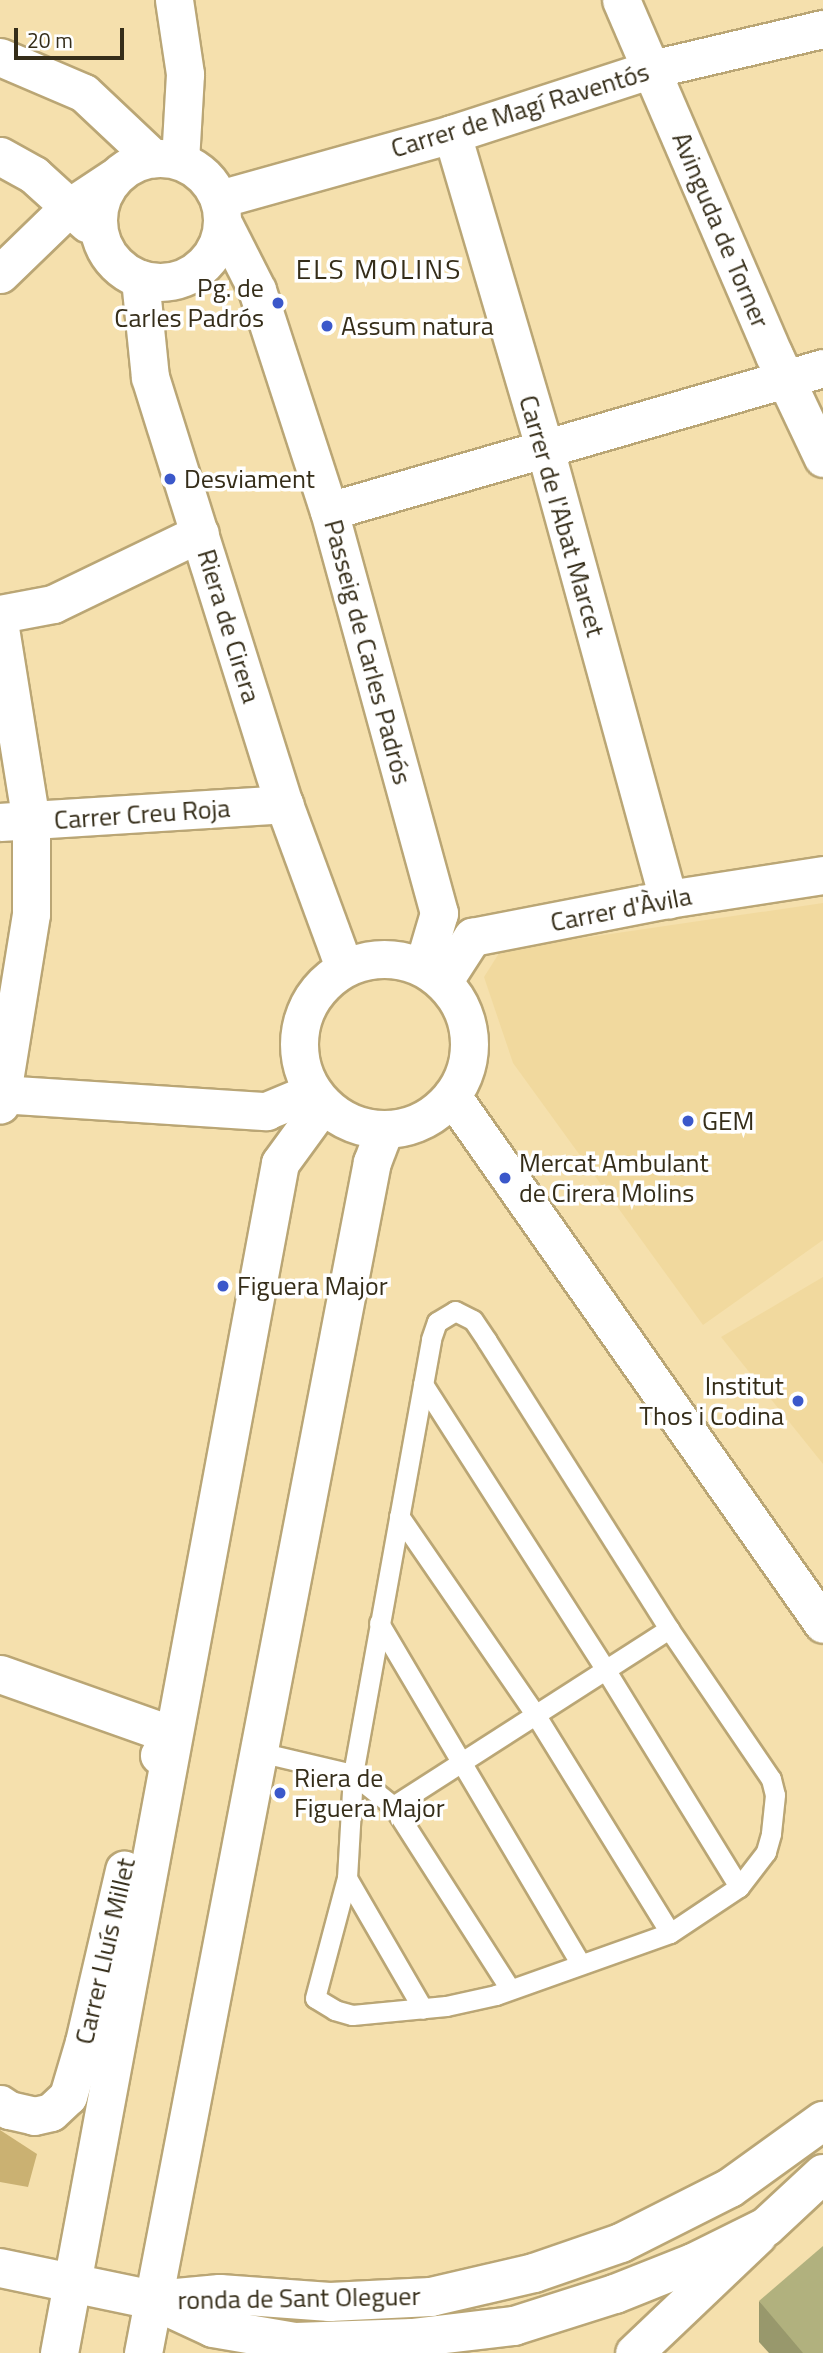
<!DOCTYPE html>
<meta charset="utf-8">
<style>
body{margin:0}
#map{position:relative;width:823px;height:2353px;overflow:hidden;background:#f5e0ad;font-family:"Titillium Web",sans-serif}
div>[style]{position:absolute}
.built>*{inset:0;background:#f1d99e}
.green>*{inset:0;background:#cab172}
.roads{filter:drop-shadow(2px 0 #baa675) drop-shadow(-2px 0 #baa675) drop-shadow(0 2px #baa675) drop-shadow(0 -2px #baa675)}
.lane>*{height:19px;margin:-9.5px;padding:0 9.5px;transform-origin:9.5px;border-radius:9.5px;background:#fff}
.street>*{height:37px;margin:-18.5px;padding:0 18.5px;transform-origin:18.5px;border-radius:18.5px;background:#fff}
.street>.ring{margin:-18.5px;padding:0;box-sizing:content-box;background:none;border:37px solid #fff;border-radius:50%}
.secondary>*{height:38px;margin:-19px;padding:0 19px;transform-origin:19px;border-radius:19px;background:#fff}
.wall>*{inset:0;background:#98986c}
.building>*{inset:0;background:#b1b17e}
.dots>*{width:19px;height:19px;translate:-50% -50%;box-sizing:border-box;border:4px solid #fff;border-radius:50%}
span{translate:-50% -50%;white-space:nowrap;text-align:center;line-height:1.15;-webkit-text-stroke:7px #fff;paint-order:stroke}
.street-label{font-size:26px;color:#352d19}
.poi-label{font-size:26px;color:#352d19}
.right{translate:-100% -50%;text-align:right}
.left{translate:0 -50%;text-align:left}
.neighbourhood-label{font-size:28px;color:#352d19;letter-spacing:2px}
.scale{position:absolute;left:14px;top:28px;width:110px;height:32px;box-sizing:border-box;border:4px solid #352d19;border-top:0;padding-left:9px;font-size:21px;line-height:24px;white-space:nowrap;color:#352d19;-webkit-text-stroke:5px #fff;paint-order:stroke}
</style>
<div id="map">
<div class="built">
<i style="clip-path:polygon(823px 903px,823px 1240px,703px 1325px,513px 1063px,484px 977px,501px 950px)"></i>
<i style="clip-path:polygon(823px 1277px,823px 1464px,721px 1337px)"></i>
</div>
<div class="green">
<i style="clip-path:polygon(0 2130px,37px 2154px,28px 2187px,0 2182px)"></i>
</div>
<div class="roads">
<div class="lane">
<i style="left:455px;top:1311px;width:20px;rotate:27deg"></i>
<i style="left:473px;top:1320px;width:25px;rotate:56deg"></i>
<i style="left:487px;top:1341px;width:341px;rotate:57.7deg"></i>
<i style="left:669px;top:1629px;width:181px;rotate:55.8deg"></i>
<i style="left:771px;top:1779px;width:16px;rotate:76deg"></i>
<i style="left:775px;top:1795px;width:39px;rotate:96deg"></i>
<i style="left:771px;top:1834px;width:19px;rotate:106deg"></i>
<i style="left:766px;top:1852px;width:44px;rotate:127.6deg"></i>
<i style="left:739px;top:1887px;width:83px;rotate:146.3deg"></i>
<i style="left:670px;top:1933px;width:185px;rotate:160.4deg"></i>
<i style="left:496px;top:1995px;width:51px;rotate:167.6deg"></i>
<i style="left:446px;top:2006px;width:94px;rotate:174.5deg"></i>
<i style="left:352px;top:2015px;width:18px;rotate:-164deg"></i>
<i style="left:335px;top:2010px;width:23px;rotate:-149deg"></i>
<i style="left:315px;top:1998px;width:124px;rotate:-75.1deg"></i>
<i style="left:347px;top:1878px;width:104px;rotate:-86.7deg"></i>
<i style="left:353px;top:1774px;width:442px;rotate:-79.8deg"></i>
<i style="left:431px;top:1339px;width:18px;rotate:-71deg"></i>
<i style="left:437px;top:1322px;width:21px;rotate:-31deg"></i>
<i style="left:423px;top:1384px;width:338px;rotate:57.4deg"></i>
<i style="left:605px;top:1669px;width:256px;rotate:58.4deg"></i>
<i style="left:399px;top:1516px;width:240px;rotate:55.5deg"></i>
<i style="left:535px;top:1714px;width:257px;rotate:58.3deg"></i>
<i style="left:379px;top:1623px;width:395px;rotate:59.4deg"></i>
<i style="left:259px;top:1752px;width:97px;rotate:13.2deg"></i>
<i style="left:353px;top:1774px;width:51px;rotate:38.7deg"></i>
<i style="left:393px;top:1806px;width:328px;rotate:-32.7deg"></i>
<i style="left:393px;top:1806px;width:217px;rotate:57.4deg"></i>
<i style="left:347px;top:1878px;width:151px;rotate:59.9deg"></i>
</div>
<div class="street">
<i style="left:174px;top:0;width:75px;rotate:81.5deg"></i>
<i style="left:185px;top:74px;width:86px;rotate:93.3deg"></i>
<i style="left:621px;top:0;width:387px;rotate:66.7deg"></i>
<i style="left:774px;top:355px;width:114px;rotate:64.6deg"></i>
<i style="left:0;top:57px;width:91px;rotate:23.2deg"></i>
<i style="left:84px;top:93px;width:95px;rotate:43.3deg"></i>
<i style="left:452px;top:134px;width:328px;rotate:73.6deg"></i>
<i style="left:545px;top:449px;width:467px;rotate:74.7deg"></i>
<i style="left:0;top:156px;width:39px;rotate:29deg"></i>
<i style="left:34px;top:175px;width:72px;rotate:42.2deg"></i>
<i class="ring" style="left:98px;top:158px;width:87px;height:87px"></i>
<i style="left:219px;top:199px;width:242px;rotate:-15.6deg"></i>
<i style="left:452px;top:134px;width:210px;rotate:-18deg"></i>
<i style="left:652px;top:69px;width:176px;rotate:-13.2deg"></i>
<i style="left:223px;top:223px;width:75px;rotate:63.1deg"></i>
<i style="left:257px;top:290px;width:232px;rotate:72deg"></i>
<i style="left:329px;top:511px;width:417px;rotate:74.7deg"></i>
<i style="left:439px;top:913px;width:56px;rotate:106.5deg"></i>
<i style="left:0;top:274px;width:95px;rotate:-44.1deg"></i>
<i style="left:68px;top:208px;width:54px;rotate:-33.7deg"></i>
<i style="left:140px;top:279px;width:99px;rotate:84.2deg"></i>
<i style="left:150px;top:377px;width:448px;rotate:72.6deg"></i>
<i style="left:284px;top:804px;width:174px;rotate:69.8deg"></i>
<i style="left:329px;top:511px;width:514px;rotate:-16.14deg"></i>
<i style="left:0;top:614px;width:54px;rotate:-10.7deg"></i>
<i style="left:53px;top:604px;width:163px;rotate:-25.8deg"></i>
<i style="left:0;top:628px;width:195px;rotate:80.9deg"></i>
<i style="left:31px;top:821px;width:93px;rotate:90deg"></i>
<i style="left:31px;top:914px;width:193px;rotate:99.2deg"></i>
<i style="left:0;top:822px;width:285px;rotate:-3.6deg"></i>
<i class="ring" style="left:299px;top:959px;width:133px;height:133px"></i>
<i style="left:443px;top:982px;width:54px;rotate:-57.2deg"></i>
<i style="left:472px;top:937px;width:200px;rotate:-11deg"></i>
<i style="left:668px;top:899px;width:157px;rotate:-8.8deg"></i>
<i style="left:0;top:1094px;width:267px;rotate:3.7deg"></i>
<i style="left:266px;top:1111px;width:50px;rotate:-22.4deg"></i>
<i style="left:452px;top:1096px;width:645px;rotate:54.91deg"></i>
<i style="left:0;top:1674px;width:182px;rotate:19.5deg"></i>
<i style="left:172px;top:1735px;width:24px;rotate:123deg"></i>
<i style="left:0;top:2104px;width:11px;rotate:34deg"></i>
<i style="left:9px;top:2110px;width:26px;rotate:13deg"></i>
<i style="left:34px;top:2116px;width:17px;rotate:-13deg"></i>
<i style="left:51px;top:2112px;width:23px;rotate:-43deg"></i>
<i style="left:68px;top:2096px;width:56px;rotate:-73.5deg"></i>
<i style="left:84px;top:2042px;width:177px;rotate:-76.9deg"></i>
<i style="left:59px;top:2353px;width:1210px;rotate:-79.48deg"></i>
<i style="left:280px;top:1163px;width:73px;rotate:-53.9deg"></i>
<i style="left:143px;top:2353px;width:1213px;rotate:-79.12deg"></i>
<i style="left:372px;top:1162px;width:34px;rotate:-69deg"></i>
<i style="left:634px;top:2353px;width:171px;rotate:-43.6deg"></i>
</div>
<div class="secondary">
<i style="left:0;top:2268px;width:156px;rotate:11.8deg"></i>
<i style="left:153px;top:2300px;width:66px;rotate:25deg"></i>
<i style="left:213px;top:2328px;width:83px;rotate:9.7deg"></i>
<i style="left:295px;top:2342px;width:117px;rotate:-2deg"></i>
<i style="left:412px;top:2338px;width:103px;rotate:-6.7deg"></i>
<i style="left:514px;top:2326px;width:106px;rotate:-17.6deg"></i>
<i style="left:615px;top:2294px;width:84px;rotate:-21.7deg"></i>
<i style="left:693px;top:2263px;width:81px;rotate:-26.3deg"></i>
<i style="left:766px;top:2227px;width:78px;rotate:-42.9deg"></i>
<i style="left:155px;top:2300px;width:65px;rotate:-5.3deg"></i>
<i style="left:220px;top:2294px;width:110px;rotate:4.2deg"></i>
<i style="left:330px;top:2302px;width:101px;rotate:-2.8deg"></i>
<i style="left:431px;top:2297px;width:106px;rotate:-13.1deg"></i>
<i style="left:534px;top:2273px;width:92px;rotate:-19deg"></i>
<i style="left:621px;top:2243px;width:122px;rotate:-26.8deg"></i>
<i style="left:730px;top:2188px;width:115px;rotate:-35.8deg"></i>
</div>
</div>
<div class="wall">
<i style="clip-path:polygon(759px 2301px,823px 2353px,769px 2353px,759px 2342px)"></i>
</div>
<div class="building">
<i style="clip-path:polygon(823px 2246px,823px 2353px,803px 2353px,759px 2301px)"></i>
</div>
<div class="dots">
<i style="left:278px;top:303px;background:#3b58ca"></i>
<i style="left:327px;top:326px;background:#3b58ca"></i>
<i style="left:170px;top:479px;background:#3b58ca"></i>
<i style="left:688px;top:1121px;background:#3b58ca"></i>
<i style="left:505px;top:1178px;background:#3b58ca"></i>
<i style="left:223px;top:1286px;background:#3b58ca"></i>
<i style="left:798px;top:1401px;background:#3b58ca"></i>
<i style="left:280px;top:1793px;background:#3b58ca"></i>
</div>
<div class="street-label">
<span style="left:520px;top:110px;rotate:-17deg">Carrer de Magí Raventós</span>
<span style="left:721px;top:230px;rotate:67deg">Avinguda de Torner</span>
<span style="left:562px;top:516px;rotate:74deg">Carrer de l'Abat Marcet</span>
<span style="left:229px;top:626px;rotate:73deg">Riera de Cirera</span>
<span style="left:368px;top:652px;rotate:75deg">Passeig de Carles Padrós</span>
<span style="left:142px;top:814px;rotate:-4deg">Carrer Creu Roja</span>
<span style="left:621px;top:909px;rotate:-11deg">Carrer d'Àvila</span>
<span style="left:105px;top:1951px;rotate:-77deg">Carrer Lluís Millet</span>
<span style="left:299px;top:2298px;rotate:-1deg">ronda de Sant Oleguer</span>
</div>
<div class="poi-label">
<span class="right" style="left:264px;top:303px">Pg. de<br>Carles Padrós</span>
<span class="left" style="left:341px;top:326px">Assum natura</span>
<span class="left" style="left:184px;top:479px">Desviament</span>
<span class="left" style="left:702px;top:1121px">GEM</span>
<span class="left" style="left:519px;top:1178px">Mercat Ambulant<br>de Cirera Molins</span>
<span class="left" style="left:237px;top:1286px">Figuera Major</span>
<span class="right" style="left:784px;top:1401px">Institut<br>Thos i Codina</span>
<span class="left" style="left:294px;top:1793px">Riera de<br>Figuera Major</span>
</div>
<div class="neighbourhood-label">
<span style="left:379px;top:269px">ELS MOLINS</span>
</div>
<div class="scale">20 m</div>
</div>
